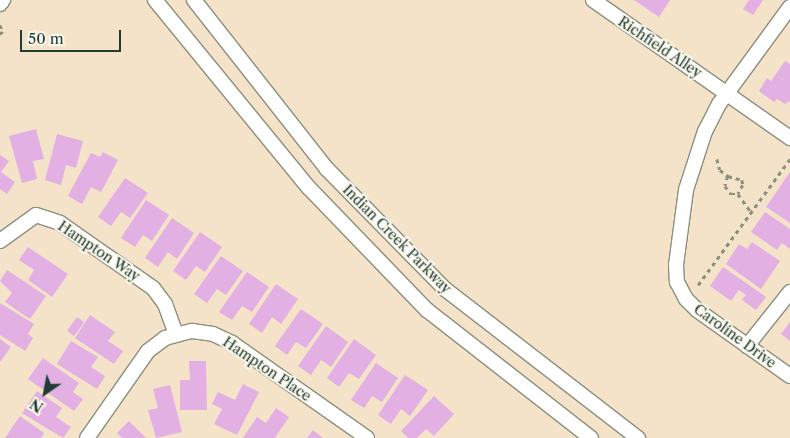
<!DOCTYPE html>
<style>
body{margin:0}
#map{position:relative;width:790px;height:438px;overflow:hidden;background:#f5e3c9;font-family:"Libre Caslon Text",serif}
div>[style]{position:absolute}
.building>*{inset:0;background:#e2b0e3;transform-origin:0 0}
.path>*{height:2.5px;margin-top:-1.25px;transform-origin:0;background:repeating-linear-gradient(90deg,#8a907e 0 4px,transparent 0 8px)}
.roads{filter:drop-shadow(1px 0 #8a907e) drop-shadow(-1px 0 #8a907e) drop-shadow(0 1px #8a907e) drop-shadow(0 -1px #8a907e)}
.minor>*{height:14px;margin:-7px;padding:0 7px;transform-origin:7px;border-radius:7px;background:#fff}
span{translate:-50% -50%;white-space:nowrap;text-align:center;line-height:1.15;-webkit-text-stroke:4px #fbf7ec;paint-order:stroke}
.street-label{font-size:14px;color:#1f3d34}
.north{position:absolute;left:20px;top:368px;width:50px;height:50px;-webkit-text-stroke:4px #fbf7ec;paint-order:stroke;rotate:213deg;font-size:14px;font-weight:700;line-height:20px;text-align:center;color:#1f3d34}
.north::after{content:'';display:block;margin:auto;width:18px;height:22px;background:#1f3d34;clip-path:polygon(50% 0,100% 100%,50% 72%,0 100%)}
.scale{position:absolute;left:20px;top:30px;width:101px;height:22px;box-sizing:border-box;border:2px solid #1f3d34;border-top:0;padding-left:6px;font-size:15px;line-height:18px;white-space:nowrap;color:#1f3d34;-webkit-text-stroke:4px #fbf7ec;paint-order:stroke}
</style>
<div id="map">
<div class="building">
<i style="clip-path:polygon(634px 0,670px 0,659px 17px)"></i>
<i style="clip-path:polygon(749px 0,763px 0,753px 15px,743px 9px)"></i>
<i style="clip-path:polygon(785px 61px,790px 64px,790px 101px,785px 104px,777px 99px,774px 102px,759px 91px,767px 78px,771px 81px)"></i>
<i style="clip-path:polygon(36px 129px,44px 159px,33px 161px,37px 179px,22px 183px,9px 136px)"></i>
<i style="clip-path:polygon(57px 134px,83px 141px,76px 168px,66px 165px,61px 185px,45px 180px)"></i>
<i style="clip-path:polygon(103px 152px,118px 160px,101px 192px,91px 187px,82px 204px,68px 196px,91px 153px,100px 157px)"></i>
<i style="clip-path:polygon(0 155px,9px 161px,1px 172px,15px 182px,7px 194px,0 189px)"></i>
<i style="clip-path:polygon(790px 172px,790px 223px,766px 207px)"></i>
<i style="clip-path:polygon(125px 178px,148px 193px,130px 218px,121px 212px,111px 226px,98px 217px)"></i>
<i style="clip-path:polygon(146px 200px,169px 215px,152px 241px,143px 235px,135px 247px,121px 238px)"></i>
<i style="clip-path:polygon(765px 212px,790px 229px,790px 249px,782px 243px,777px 250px,751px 232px)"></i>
<i style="clip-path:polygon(172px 218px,194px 233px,177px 259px,168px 252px,158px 267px,145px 258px)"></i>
<i style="clip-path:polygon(200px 232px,222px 247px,205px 272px,196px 266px,186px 280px,173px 271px)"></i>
<i style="clip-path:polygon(752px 242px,780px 261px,761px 289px,726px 264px,739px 244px,747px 249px)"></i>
<i style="clip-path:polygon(28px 247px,68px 274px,52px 297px,28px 280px,34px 270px,19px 260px)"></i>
<i style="clip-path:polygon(221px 256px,243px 271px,226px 295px,217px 289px,207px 303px,194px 294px)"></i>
<i style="clip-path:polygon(723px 267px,766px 297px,756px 310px,742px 300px,746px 295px,739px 290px,731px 301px,710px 286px)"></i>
<i style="clip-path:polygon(7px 270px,46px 296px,30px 319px,5px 302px,12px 293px,0 281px)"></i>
<i style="clip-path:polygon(247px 272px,269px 287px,252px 312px,242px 306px,232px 320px,219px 312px)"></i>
<i style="clip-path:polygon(276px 284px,298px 299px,281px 324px,272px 317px,262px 333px,249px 324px)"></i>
<i style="clip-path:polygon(0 303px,34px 324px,28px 334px,33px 338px,25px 351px,0 335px)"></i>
<i style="clip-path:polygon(301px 309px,323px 324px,306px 348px,296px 342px,287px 355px,275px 346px)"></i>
<i style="clip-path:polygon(90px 315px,115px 332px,108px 341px,123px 351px,114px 364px,75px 338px)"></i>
<i style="left:77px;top:317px;width:9px;height:17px;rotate:36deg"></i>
<i style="clip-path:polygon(790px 322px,790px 341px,781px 334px)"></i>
<i style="clip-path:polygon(326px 326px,348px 342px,331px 367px,321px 360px,311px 375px,298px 366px)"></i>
<i style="clip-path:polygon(0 339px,11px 347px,0 362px)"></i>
<i style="clip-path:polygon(354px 339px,376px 355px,359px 379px,349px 373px,339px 387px,327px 378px)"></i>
<i style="clip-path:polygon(71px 341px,98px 357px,91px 367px,105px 376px,97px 389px,57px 364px)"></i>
<i style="clip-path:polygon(43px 358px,79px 383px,73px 392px,83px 399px,74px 411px,28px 379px)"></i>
<i style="clip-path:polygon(189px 361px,206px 361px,207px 410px,180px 410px,180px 380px,190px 380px)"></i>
<i style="clip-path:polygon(376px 363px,398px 378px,382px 402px,372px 396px,364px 408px,351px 400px)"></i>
<i style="clip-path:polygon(405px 375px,428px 390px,410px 416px,401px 409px,391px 424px,378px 415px)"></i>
<i style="clip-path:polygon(243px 384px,259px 392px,237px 435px,214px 424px,222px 409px,212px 404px,218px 392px,235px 400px)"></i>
<i style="clip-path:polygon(170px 385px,182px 432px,156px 438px,148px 410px,158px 408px,153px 389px)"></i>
<i style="clip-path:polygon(37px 391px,62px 408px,56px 417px,71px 427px,63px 438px,22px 413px)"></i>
<i style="clip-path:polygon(434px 396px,454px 414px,434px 436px,426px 429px,417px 438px,408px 438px,401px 431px)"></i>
<i style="clip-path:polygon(276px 408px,289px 417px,275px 438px,243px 438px,257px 417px,266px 423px)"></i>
<i style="clip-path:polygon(20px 416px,44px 433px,41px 438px,5px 438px)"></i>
<i style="clip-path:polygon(129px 421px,146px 438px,122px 438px,117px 433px)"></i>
<i style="clip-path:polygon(313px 430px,323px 438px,307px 438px)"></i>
</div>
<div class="path">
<i style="left:0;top:25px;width:8px;rotate:67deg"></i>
<i style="left:3px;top:32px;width:4px;rotate:146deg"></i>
<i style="left:717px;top:159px;width:11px;rotate:75deg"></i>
<i style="left:720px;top:170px;width:10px;rotate:37deg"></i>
<i style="left:728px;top:176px;width:10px;rotate:107deg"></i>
<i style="left:725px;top:186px;width:10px;rotate:53deg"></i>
<i style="left:731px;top:194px;width:7px"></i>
<i style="left:738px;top:194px;width:22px;rotate:54deg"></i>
<i style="left:728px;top:176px;width:15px;rotate:16deg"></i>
<i style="left:742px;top:180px;width:5px;rotate:79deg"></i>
<i style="left:743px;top:185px;width:10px;rotate:119deg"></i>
<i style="left:698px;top:285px;width:156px;rotate:-53.9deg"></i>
</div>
<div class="roads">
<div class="minor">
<i style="left:155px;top:0;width:243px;rotate:50.7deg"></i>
<i style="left:309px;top:188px;width:170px;rotate:46deg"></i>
<i style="left:427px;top:310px;width:208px;rotate:38deg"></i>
<i style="left:194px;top:0;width:215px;rotate:51.8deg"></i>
<i style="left:327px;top:169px;width:168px;rotate:45.5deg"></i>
<i style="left:445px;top:289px;width:244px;rotate:37.7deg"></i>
<i style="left:593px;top:0;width:241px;rotate:35deg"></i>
<i style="left:0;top:4px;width:5px;rotate:-53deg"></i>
<i style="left:790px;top:7px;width:120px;rotate:126.2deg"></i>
<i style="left:719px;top:104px;width:30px;rotate:117deg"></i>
<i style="left:705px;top:131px;width:62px;rotate:107.9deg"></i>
<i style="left:686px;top:190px;width:76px;rotate:97.6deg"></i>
<i style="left:676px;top:265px;width:17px;rotate:87deg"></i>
<i style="left:677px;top:282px;width:19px;rotate:62deg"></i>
<i style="left:686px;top:299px;width:16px;rotate:45deg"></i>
<i style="left:697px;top:310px;width:114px;rotate:35.4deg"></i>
<i style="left:0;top:241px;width:44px;rotate:-35.8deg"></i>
<i style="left:36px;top:215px;width:25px;rotate:18deg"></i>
<i style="left:60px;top:223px;width:113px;rotate:35deg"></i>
<i style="left:153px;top:288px;width:20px;rotate:53deg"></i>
<i style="left:165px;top:304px;width:32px;rotate:70deg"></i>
<i style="left:747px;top:346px;width:69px;rotate:-51.5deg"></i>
<i style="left:87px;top:438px;width:106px;rotate:-55deg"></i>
<i style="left:148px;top:351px;width:21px;rotate:-37deg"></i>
<i style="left:165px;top:338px;width:28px;rotate:-15deg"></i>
<i style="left:192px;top:331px;width:21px;rotate:8deg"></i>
<i style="left:213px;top:334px;width:21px;rotate:25deg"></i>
<i style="left:232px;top:343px;width:165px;rotate:35.1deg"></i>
</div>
</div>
<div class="street-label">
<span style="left:660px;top:47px;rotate:34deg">Richfield Alley</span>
<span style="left:397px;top:239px;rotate:45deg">Indian Creek Parkway</span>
<span style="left:99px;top:251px;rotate:34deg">Hampton Way</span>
<span style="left:735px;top:336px;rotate:36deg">Caroline Drive</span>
<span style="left:267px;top:369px;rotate:34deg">Hampton Place</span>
</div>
<div class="north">N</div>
<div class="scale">50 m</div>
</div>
